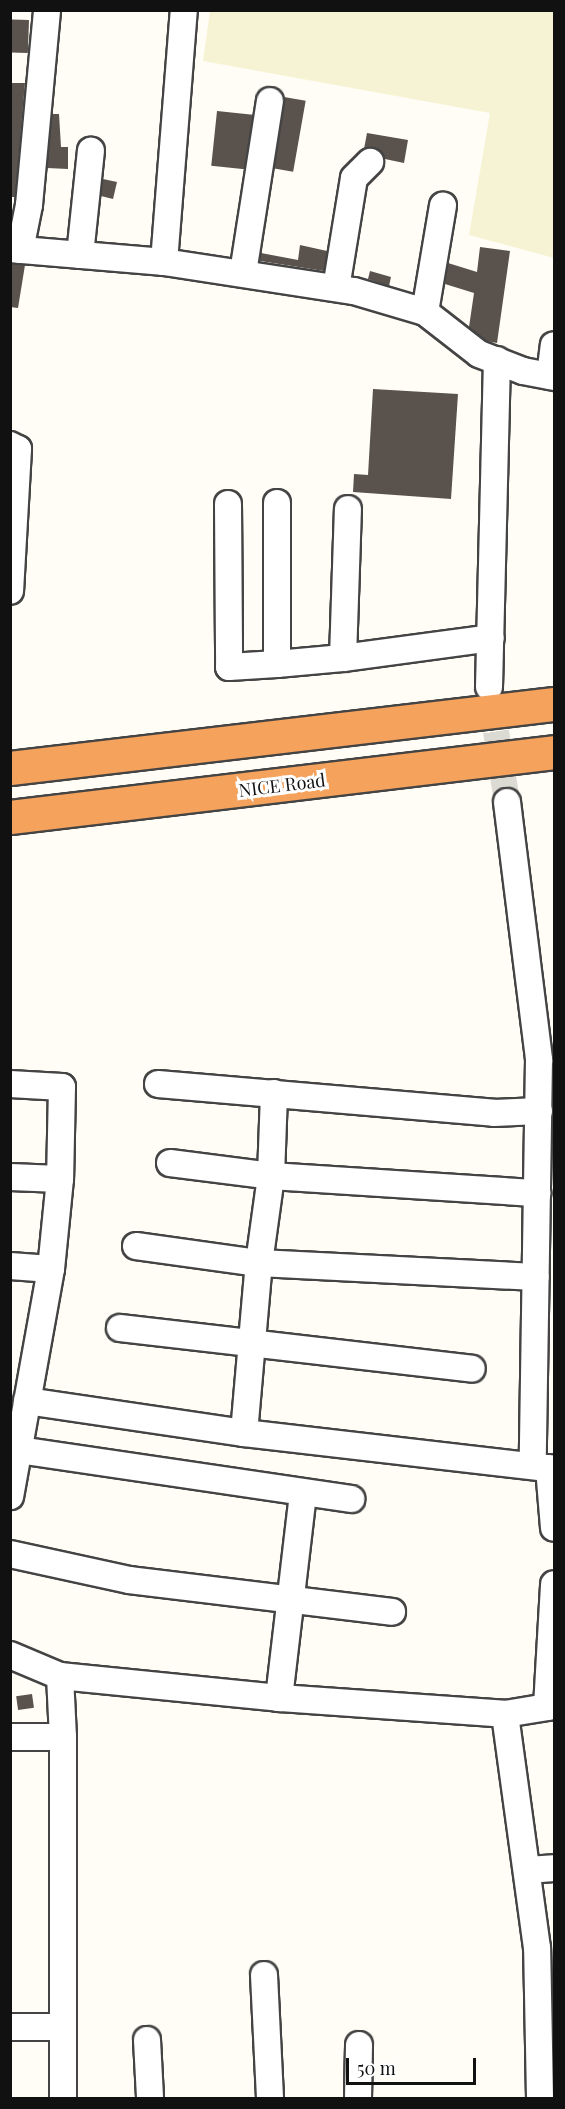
<!DOCTYPE html>
<style>
body{margin:0}
#map{position:relative;width:565px;height:2109px;overflow:hidden;background:#fffdf5;font-family:"Playfair Display",serif}
div>[style]{position:absolute}
.farmland>*{inset:0;background:#f6f3d4}
.building>*{inset:0;background:#5a524d;transform-origin:0 0}
.minor-tunnel>*{height:26px;margin-top:-13px;transform-origin:0;background:repeating-linear-gradient(90deg,#dbdad3 0 26px,transparent 0 39px)}
.roads{filter:drop-shadow(2px 0 #444) drop-shadow(-2px 0 #444) drop-shadow(0 2px #444) drop-shadow(0 -2px #444)}
.minor>*{height:26px;margin:-13px;padding:0 13px;transform-origin:13px;border-radius:13px;background:#fff}
.highway>*{height:33px;margin:-16.5px;padding:0 16.5px;transform-origin:16.5px;border-radius:16.5px;background:#f5a25d}
span{translate:-50% -50%;white-space:nowrap;text-align:center;line-height:1.15;-webkit-text-stroke:6px #fff;paint-order:stroke}
.street-label{font-size:18px;color:#111}
.frame{position:absolute;inset:0;border:12px solid #111;pointer-events:none}
.scale{position:absolute;left:346px;top:2058px;width:130px;height:27px;box-sizing:border-box;border:3px solid #111;border-top:0;padding-left:8px;font-size:18px;line-height:21px;white-space:nowrap;color:#111;-webkit-text-stroke:4px #fff;paint-order:stroke}
</style>
<div id="map">
<div class="farmland">
<i style="clip-path:polygon(210px 11px,554px 11px,554px 258px,469px 235px,490px 113px,203px 61px)"></i>
</div>
<div class="building">
<i style="left:29px;top:20px;width:33px;height:17px;rotate:92deg"></i>
<i style="clip-path:polygon(10px 83px,25px 83px,15px 197px,10px 197px)"></i>
<i style="left:284px;top:97px;width:22px;height:72px;rotate:10deg"></i>
<i style="left:217px;top:111px;width:36px;height:55px;rotate:6deg"></i>
<i style="clip-path:polygon(52px 114px,59px 114px,61px 147px,68px 147px,68px 169px,47px 168px)"></i>
<i style="clip-path:polygon(367px 133px,408px 140px,404px 163px,385px 159px,374px 148px,364px 149px)"></i>
<i style="clip-path:polygon(103px 179px,117px 182px,113px 199px,101px 196px)"></i>
<i style="clip-path:polygon(300px 245px,327px 251px,324px 271px,260px 261px,261px 253px,298px 260px)"></i>
<i style="clip-path:polygon(480px 247px,510px 251px,497px 343px,486px 341px,469px 327px,474px 293px,445px 284px,448px 263px,477px 272px)"></i>
<i style="clip-path:polygon(10px 264px,25px 265px,18px 308px,10px 307px)"></i>
<i style="clip-path:polygon(370px 271px,391px 277px,389px 286px,368px 279px)"></i>
<i style="clip-path:polygon(373px 389px,458px 394px,451px 499px,353px 492px,354px 474px,368px 475px)"></i>
<i style="left:32px;top:1694px;width:14px;height:16px;rotate:82deg"></i>
</div>
<div class="minor-tunnel">
<i style="left:490px;top:693px;width:110px;rotate:81.1deg"></i>
</div>
<div class="roads">
<div class="minor">
<i style="left:10px;top:249px;width:155px;rotate:4.8deg"></i>
<i style="left:164px;top:262px;width:192px;rotate:8.7deg"></i>
<i style="left:354px;top:291px;width:74px;rotate:16.5deg"></i>
<i style="left:425px;top:312px;width:68px;rotate:37.9deg"></i>
<i style="left:479px;top:354px;width:47px;rotate:21.1deg"></i>
<i style="left:523px;top:371px;width:32px;rotate:11deg"></i>
<i style="left:20px;top:250px;width:46px;rotate:-78.7deg"></i>
<i style="left:29px;top:205px;width:196px;rotate:-84.7deg"></i>
<i style="left:80px;top:255px;width:105px;rotate:-84deg"></i>
<i style="left:164px;top:262px;width:253px;rotate:-85.5deg"></i>
<i style="left:243px;top:273px;width:174px;rotate:-81.1deg"></i>
<i style="left:336px;top:288px;width:111px;rotate:-80.7deg"></i>
<i style="left:354px;top:178px;width:23px;rotate:-45deg"></i>
<i style="left:425px;top:312px;width:108px;rotate:-80.4deg"></i>
<i style="left:550px;top:376px;width:31px;rotate:-83deg"></i>
<i style="left:10px;top:445px;width:9px;rotate:27deg"></i>
<i style="left:18px;top:449px;width:142px;rotate:93.2deg"></i>
<i style="left:228px;top:504px;width:163px;rotate:89.6deg"></i>
<i style="left:229px;top:667px;width:48px;rotate:-3.6deg"></i>
<i style="left:277px;top:664px;width:161px;rotate:-90deg"></i>
<i style="left:343px;top:658px;width:149px;rotate:-7.7deg"></i>
<i style="left:277px;top:664px;width:66px;rotate:-5.2deg"></i>
<i style="left:343px;top:658px;width:149px;rotate:-88.1deg"></i>
<i style="left:489px;top:687px;width:327px;rotate:-88.6deg"></i>
<i style="left:507px;top:802px;width:260px;rotate:82.9deg"></i>
<i style="left:539px;top:1060px;width:404px;rotate:90.9deg"></i>
<i style="left:10px;top:1084px;width:52px;rotate:3.3deg"></i>
<i style="left:62px;top:1087px;width:92px;rotate:91.2deg"></i>
<i style="left:60px;top:1179px;width:90px;rotate:95.7deg"></i>
<i style="left:51px;top:1269px;width:231px;rotate:100.2deg"></i>
<i style="left:158px;top:1084px;width:337px;rotate:4.9deg"></i>
<i style="left:494px;top:1113px;width:45px;rotate:-2.5deg"></i>
<i style="left:170px;top:1163px;width:102px;rotate:7.3deg"></i>
<i style="left:271px;top:1176px;width:267px;rotate:3.7deg"></i>
<i style="left:10px;top:1177px;width:50px;rotate:2.3deg"></i>
<i style="left:136px;top:1246px;width:124px;rotate:7.9deg"></i>
<i style="left:259px;top:1263px;width:277px;rotate:2.9deg"></i>
<i style="left:10px;top:1266px;width:41px;rotate:4.2deg"></i>
<i style="left:120px;top:1328px;width:354px;rotate:6.6deg"></i>
<i style="left:27px;top:1401px;width:219px;rotate:8.4deg"></i>
<i style="left:244px;top:1433px;width:312px;rotate:6.6deg"></i>
<i style="left:244px;top:1433px;width:171px;rotate:-85deg"></i>
<i style="left:259px;top:1263px;width:88px;rotate:-82.1deg"></i>
<i style="left:271px;top:1176px;width:83px;rotate:-87.9deg"></i>
<i style="left:19px;top:1450px;width:336px;rotate:8.4deg"></i>
<i style="left:549px;top:1468px;width:60px;rotate:85.2deg"></i>
<i style="left:10px;top:1554px;width:122px;rotate:12.3deg"></i>
<i style="left:129px;top:1580px;width:265px;rotate:6.9deg"></i>
<i style="left:10px;top:1655px;width:54px;rotate:22.8deg"></i>
<i style="left:60px;top:1676px;width:220px;rotate:5.7deg"></i>
<i style="left:279px;top:1698px;width:227px;rotate:4deg"></i>
<i style="left:60px;top:1676px;width:61px;rotate:87.2deg"></i>
<i style="left:279px;top:1698px;width:204px;rotate:-83.3deg"></i>
<i style="left:547px;top:1707px;width:123px;rotate:-86.7deg"></i>
<i style="left:10px;top:1737px;width:53px"></i>
<i style="left:63px;top:1737px;width:361px;rotate:90deg"></i>
<i style="left:527px;top:1870px;width:27px;rotate:-4deg"></i>
<i style="left:264px;top:1975px;width:123px;rotate:87.2deg"></i>
<i style="left:10px;top:2027px;width:53px"></i>
<i style="left:147px;top:2040px;width:58px;rotate:87deg"></i>
<i style="left:358px;top:2098px;width:53px;rotate:-88.9deg"></i>
<i style="left:540px;top:2098px;width:150px;rotate:-91.1deg"></i>
<i style="left:537px;top:1948px;width:236px;rotate:-97.8deg"></i>
<i style="left:505px;top:1714px;width:50px;rotate:-9.3deg"></i>
</div>
<div class="highway">
<i style="left:10px;top:768px;width:548px;rotate:-6.71deg"></i>
<i style="left:10px;top:817px;width:548px;rotate:-6.81deg"></i>
</div>
</div>
<div class="street-label">
<span style="left:282px;top:785px;rotate:-7deg">NICE Road</span>
</div>
<div class="frame"></div>
<div class="scale">50 m</div>
</div>
